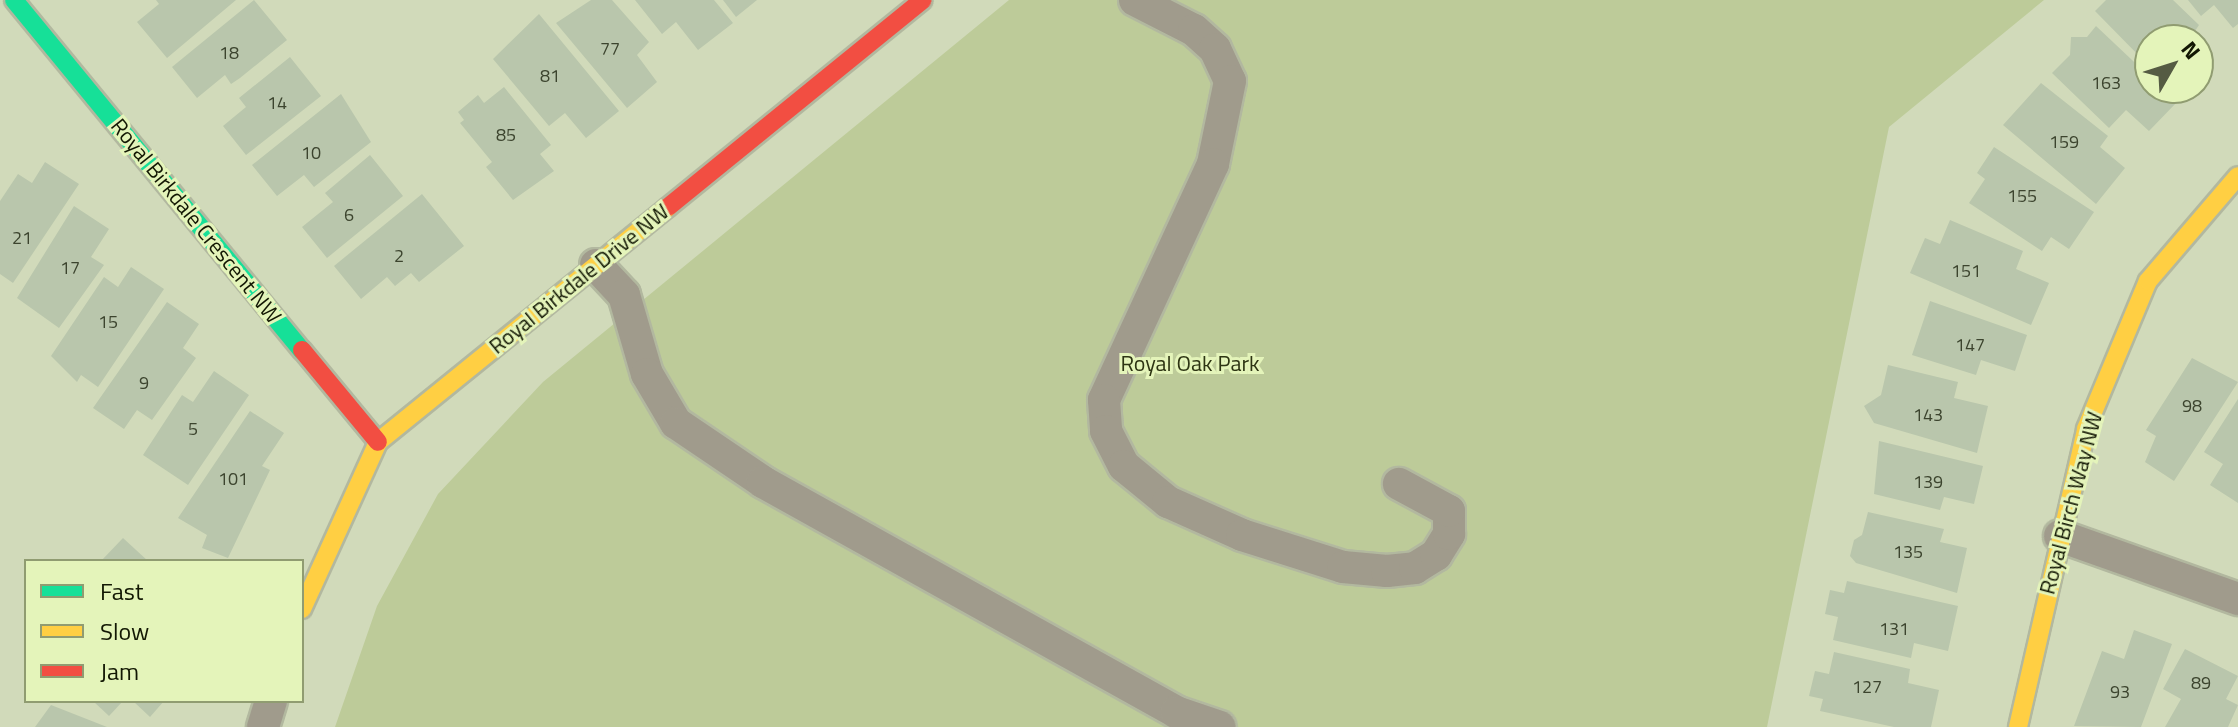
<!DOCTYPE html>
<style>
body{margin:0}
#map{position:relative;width:2238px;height:727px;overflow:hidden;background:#d1daba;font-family:"Titillium Web",sans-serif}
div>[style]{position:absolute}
.green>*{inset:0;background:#bdcb99}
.building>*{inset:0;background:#b9c6ac}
.roads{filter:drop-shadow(2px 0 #b2b89f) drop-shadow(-2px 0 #b2b89f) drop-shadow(0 2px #b2b89f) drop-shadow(0 -2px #b2b89f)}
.street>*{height:32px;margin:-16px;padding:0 16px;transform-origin:16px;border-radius:16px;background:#a09b8c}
.fast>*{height:18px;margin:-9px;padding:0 9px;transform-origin:9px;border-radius:9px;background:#16e098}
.slow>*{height:18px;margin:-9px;padding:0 9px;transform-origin:9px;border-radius:9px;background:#ffcf43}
.jam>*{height:18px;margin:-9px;padding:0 9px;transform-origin:9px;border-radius:9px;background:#f24e42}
span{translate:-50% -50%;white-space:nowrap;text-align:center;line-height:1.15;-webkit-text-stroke:6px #e4f4ba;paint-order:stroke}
.number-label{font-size:18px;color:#3c442e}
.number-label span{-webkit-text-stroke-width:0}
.street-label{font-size:22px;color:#121703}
.park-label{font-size:22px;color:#2d3413}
.legend{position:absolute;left:24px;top:559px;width:280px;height:144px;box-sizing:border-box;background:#e4f4ba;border:2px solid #909c71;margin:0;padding:10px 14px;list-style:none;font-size:24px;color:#121703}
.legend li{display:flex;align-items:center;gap:16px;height:40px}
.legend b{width:40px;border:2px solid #909c71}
.north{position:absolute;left:2134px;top:24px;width:80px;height:80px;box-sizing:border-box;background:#e4f4ba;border:2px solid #909c71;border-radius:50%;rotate:51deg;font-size:22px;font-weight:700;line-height:32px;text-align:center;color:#121703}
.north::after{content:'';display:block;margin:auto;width:28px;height:36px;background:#555b43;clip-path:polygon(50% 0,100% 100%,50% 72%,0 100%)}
</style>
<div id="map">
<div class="green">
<i style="clip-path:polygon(1009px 0,2044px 0,1889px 127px,1767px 727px,335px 727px,377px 606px,438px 494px,543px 382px)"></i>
</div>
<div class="building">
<i style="clip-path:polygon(156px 0,236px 0,167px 58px,137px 22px,159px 4px)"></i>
<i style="clip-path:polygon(254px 0,287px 40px,240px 78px,231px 84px,225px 75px,197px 98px,172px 67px)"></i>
<i style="clip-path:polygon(591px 0,612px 0,649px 42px,637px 55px,657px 82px,627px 108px,556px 23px)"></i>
<i style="clip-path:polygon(635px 0,714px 0,733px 23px,698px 50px,676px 22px,662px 34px)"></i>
<i style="clip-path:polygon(723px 0,757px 0,736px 17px)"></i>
<i style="clip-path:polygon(2106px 0,2173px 0,2199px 25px,2189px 40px,2150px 40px,2150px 67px,2095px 11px)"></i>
<i style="clip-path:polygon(2188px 0,2238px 0,2238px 24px,2233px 28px,2214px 5px,2201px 16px)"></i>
<i style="clip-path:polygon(539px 14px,619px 111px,586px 138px,565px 113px,549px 126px,493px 59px)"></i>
<i style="clip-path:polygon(2096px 26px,2150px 77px,2150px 88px,2161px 88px,2177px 102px,2149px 131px,2126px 110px,2109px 128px,2052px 73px,2070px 55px,2071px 37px,2087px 37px)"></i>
<i style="clip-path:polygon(2198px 48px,2212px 62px,2198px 77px)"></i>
<i style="clip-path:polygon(290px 57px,321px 96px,246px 155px,223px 126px,246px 107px,239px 98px)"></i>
<i style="clip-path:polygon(2041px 83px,2108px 136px,2100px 147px,2125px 168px,2096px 204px,2003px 125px)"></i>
<i style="clip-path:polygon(504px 87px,551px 145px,540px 154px,554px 171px,513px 200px,486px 167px,492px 162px,460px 123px,464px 120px,458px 112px,478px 95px,484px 103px)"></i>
<i style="clip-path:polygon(341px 94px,371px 142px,314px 187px,304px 175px,277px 196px,252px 165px)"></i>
<i style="clip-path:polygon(1994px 147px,2094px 212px,2069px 249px,2051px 237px,2042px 251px,1969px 203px,1985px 179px,1977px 173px)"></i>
<i style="clip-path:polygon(370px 155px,403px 196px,327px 258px,302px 227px,333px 202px,325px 193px)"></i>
<i style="clip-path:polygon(45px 162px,79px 184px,13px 283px,0 274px,0 201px,18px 174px,32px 183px)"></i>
<i style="clip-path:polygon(422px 194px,464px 246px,419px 282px,411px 273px,395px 286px,387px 277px,361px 299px,334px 266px)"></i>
<i style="clip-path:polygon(74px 206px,109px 229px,91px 257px,104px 265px,59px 328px,17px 298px)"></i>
<i style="clip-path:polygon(1950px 220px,2023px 251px,2016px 269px,2049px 283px,2031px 325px,1910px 273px,1925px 238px,1940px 244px)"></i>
<i style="clip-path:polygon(131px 267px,164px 289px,98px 387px,81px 375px,77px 382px,51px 356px,104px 277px,118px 287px)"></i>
<i style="clip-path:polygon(1930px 301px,2027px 335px,2015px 371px,1981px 360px,1976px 375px,1912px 355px)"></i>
<i style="clip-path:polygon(167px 302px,199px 324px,183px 348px,196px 358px,152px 420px,137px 410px,124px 429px,93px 408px)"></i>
<i style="clip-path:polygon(2192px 358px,2238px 382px,2174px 481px,2145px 462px,2156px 436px,2146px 430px)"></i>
<i style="clip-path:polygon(1888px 365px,1958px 382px,1954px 398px,1988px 406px,1977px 453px,1874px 423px,1864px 406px,1881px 395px)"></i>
<i style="clip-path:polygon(214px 371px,249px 395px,188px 485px,143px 455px,182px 395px,193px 402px)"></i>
<i style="clip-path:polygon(2238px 399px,2238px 503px,2210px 485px,2223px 464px,2204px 452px)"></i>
<i style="clip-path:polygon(250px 411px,284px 433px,262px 466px,270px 470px,228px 558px,202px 548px,207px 535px,178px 518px)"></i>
<i style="clip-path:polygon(1879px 441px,1983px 466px,1974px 504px,1944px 497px,1940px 510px,1874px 494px)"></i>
<i style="clip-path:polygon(1868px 512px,1944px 529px,1940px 542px,1967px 548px,1957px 593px,1856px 563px,1850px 556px,1854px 540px,1862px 535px)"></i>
<i style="clip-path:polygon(123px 538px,148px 561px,101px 561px)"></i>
<i style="clip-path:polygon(1847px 581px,1958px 606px,1948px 651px,1914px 643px,1911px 658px,1833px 640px,1838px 617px,1825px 614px,1830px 590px,1844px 593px)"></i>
<i style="clip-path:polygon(2134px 630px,2172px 644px,2141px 727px,2074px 726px,2102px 651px,2124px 659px)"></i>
<i style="clip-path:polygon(2185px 649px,2238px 676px,2226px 699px,2238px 705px,2228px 727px,2165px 727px,2181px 699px,2163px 689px)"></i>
<i style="clip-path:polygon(1834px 652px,1910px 669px,1908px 683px,1939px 690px,1931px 727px,1894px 727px,1820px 711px,1823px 699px,1809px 696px,1815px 671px,1829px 674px)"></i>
<i style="clip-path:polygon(93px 701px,123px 701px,109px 716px)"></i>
<i style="clip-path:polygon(133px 701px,164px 701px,150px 717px)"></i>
<i style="clip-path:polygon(51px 705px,107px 727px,35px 727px)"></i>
</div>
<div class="roads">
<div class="street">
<i style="left:1135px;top:0;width:66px;rotate:27deg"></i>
<i style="left:1194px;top:30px;width:28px;rotate:42deg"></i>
<i style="left:1215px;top:49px;width:35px;rotate:65deg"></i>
<i style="left:1230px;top:81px;width:85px;rotate:101.6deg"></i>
<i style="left:1213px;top:164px;width:260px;rotate:114.8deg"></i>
<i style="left:1104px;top:400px;width:31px;rotate:86deg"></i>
<i style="left:1106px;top:431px;width:39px;rotate:63deg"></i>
<i style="left:1124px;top:466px;width:57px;rotate:39.3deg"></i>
<i style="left:1168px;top:502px;width:81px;rotate:24deg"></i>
<i style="left:1242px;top:535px;width:106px;rotate:17.6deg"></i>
<i style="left:1343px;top:567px;width:44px;rotate:5.2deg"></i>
<i style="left:1387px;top:571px;width:28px;rotate:-6deg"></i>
<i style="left:1415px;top:568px;width:25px;rotate:-32deg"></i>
<i style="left:1436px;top:555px;width:25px;rotate:-58deg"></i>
<i style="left:1449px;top:534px;width:23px;rotate:-90deg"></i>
<i style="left:1449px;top:511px;width:57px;rotate:-151.6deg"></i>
<i style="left:596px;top:265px;width:41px;rotate:47deg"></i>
<i style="left:624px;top:295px;width:82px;rotate:73.8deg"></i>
<i style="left:647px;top:374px;width:57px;rotate:59.4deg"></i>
<i style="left:676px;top:423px;width:105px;rotate:34.1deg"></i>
<i style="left:763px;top:482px;width:473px;rotate:29.1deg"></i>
<i style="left:1176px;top:712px;width:46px;rotate:18.8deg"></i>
<i style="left:2060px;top:536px;width:189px;rotate:19.5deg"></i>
<i style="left:263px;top:727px;width:27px;rotate:-73deg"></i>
</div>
<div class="fast">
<i style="left:14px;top:0;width:453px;rotate:50.6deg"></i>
</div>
<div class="slow">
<i style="left:302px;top:609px;width:183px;rotate:-65.5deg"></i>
<i style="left:378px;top:442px;width:373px;rotate:-39deg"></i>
<i style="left:2018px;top:727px;width:306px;rotate:-77.1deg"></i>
<i style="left:2086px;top:429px;width:160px;rotate:-67.3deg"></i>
<i style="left:2148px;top:281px;width:138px;rotate:-49.4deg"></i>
</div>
<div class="jam">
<i style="left:668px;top:207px;width:328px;rotate:-39.1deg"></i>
<i style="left:302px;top:350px;width:119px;rotate:50.4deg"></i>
</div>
</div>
<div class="number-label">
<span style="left:610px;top:49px">77</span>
<span style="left:229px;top:53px">18</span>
<span style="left:550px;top:76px">81</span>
<span style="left:2106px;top:83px">163</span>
<span style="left:277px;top:103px">14</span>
<span style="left:506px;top:135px">85</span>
<span style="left:2064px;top:142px">159</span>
<span style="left:311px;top:153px">10</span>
<span style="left:2022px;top:196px">155</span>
<span style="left:349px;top:215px">6</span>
<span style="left:22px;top:238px">21</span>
<span style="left:399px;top:256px">2</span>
<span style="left:70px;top:268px">17</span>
<span style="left:1966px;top:271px">151</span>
<span style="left:108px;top:322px">15</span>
<span style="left:1970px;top:345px">147</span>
<span style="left:144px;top:383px">9</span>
<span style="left:2192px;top:406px">98</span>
<span style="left:1928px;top:415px">143</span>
<span style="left:193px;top:429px">5</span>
<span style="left:233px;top:479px">101</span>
<span style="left:1928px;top:482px">139</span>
<span style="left:1908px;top:552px">135</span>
<span style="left:1894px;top:629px">131</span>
<span style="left:2201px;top:683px">89</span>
<span style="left:1867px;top:687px">127</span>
<span style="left:2120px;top:692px">93</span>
</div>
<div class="street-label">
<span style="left:196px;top:221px;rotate:51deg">Royal Birkdale Crescent NW</span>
<span style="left:579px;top:279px;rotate:-39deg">Royal Birkdale Drive NW</span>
<span style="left:2071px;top:503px;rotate:-75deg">Royal Birch Way NW</span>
</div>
<div class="park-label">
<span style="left:1190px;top:364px">Royal Oak Park</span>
</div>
<ul class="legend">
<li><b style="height:10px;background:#16e098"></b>Fast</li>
<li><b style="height:10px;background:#ffcf43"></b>Slow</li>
<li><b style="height:10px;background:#f24e42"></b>Jam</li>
</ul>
<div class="north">N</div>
</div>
